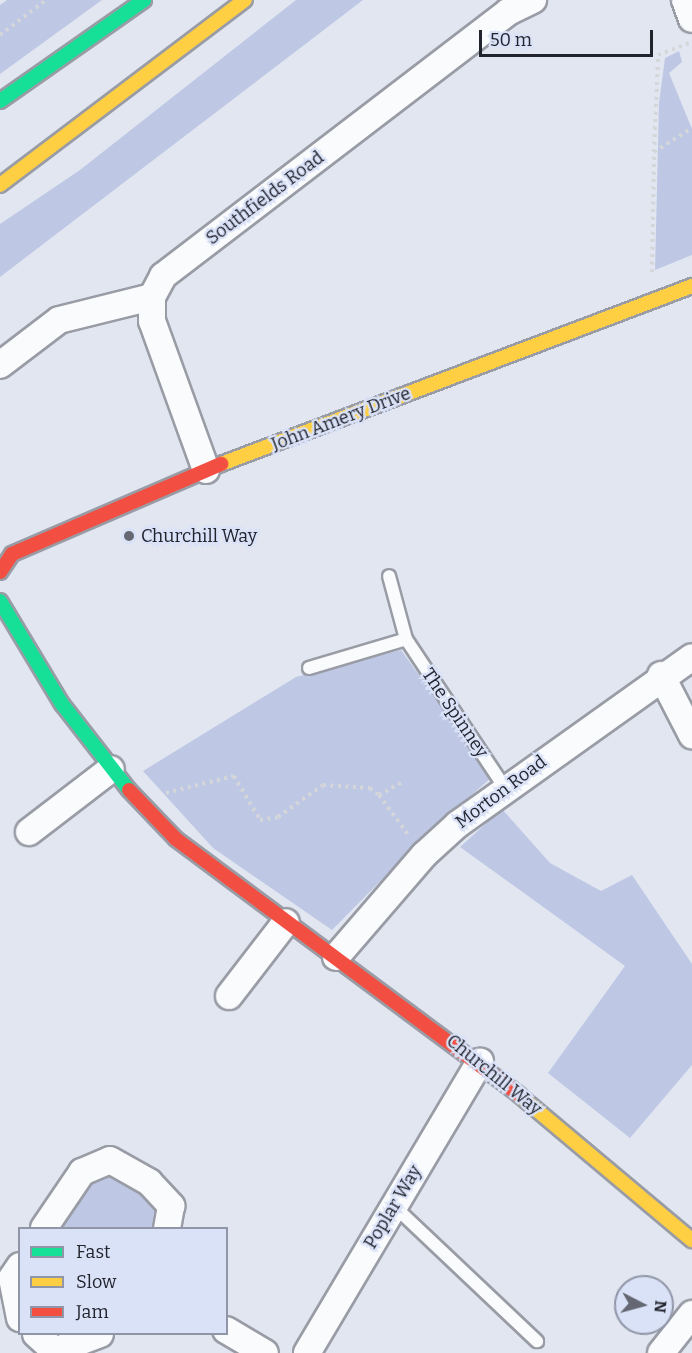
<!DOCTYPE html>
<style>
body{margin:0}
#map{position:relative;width:692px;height:1353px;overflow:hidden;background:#e1e6f1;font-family:Bitter,serif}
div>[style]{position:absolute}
.green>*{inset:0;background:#bec8e5}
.path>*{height:4px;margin-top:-2px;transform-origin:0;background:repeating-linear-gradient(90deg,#d4d6d9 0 3px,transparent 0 7.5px)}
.roads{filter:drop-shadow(2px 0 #999ca5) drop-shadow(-2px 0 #999ca5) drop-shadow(0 2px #999ca5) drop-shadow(0 -2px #999ca5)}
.lane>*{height:12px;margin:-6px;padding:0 6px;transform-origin:6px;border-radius:6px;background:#fafbfd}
.street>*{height:26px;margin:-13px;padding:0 13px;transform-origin:13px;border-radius:13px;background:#fafbfd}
.fast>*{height:14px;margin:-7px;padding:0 7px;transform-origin:7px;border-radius:7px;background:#16e098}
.slow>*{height:14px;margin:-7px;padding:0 7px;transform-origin:7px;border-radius:7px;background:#ffcf43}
.jam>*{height:14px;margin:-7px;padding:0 7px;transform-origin:7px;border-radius:7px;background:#f24e42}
.dots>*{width:16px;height:16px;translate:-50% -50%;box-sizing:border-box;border:3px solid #dae2f8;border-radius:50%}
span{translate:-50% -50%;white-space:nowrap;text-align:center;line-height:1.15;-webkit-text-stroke:4.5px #dae2f8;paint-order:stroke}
.street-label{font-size:18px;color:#22242d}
.poi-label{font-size:18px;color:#22242d}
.left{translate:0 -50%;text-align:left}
.legend{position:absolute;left:18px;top:1227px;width:210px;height:108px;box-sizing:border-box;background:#dae2f8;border:2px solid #9096a7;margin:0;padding:8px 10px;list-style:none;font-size:18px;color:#22242d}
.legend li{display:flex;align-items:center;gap:12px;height:30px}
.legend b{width:30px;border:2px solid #9096a7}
.north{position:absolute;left:614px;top:1275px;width:60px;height:60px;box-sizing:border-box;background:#dae2f8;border:2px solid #9096a7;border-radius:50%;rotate:96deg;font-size:16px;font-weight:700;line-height:24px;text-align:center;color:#22242d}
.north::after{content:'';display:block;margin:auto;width:21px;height:27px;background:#656872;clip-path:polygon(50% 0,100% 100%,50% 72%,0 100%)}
.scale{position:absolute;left:479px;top:30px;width:174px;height:27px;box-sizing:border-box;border:3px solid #22242d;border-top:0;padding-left:8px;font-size:18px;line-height:21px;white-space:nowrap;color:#22242d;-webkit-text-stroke:4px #dae2f8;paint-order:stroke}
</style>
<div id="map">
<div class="green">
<i style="clip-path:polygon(7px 0,102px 0,0 74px,0 5px)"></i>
<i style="clip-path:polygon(296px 0,363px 0,0 277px,0 224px,80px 170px)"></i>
<i style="clip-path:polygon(679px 51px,682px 62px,669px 73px,692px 129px,692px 255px,655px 270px,659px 103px,665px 58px)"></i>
<i style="clip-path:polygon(401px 650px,492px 777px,428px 833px,332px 930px,213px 848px,143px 771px,296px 677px)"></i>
<i style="clip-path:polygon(502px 809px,550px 863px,601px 891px,632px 875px,692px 964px,692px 1065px,630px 1138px,548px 1073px,625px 966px,460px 847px)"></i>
<i style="clip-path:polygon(113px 1170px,141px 1187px,161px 1210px,151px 1228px,50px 1228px,82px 1172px)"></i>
</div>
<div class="path">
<i style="left:0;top:35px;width:58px;rotate:-37.3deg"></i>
<i style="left:654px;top:152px;width:97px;rotate:-87.6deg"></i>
<i style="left:658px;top:55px;width:33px;rotate:-21deg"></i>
<i style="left:652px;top:272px;width:120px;rotate:-89deg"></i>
<i style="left:654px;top:152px;width:45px;rotate:-32.3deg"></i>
<i style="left:401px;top:783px;width:25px;rotate:151deg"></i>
<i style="left:379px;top:795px;width:52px;rotate:53.6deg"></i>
<i style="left:166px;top:793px;width:70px;rotate:-14deg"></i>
<i style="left:234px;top:776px;width:51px;rotate:59.4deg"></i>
<i style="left:260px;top:820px;width:18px;rotate:-9deg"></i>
<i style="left:278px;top:817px;width:55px;rotate:-35.4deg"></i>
<i style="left:323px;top:785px;width:47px;rotate:3.7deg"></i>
<i style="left:370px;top:788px;width:11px;rotate:38deg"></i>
</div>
<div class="roads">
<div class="lane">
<i style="left:406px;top:639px;width:179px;rotate:56.4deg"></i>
<i style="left:309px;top:668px;width:101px;rotate:-16.6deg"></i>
<i style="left:406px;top:639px;width:65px;rotate:-105.1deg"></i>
<i style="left:394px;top:1206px;width:197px;rotate:43.4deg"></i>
</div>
<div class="street">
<i style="left:685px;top:0;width:20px;rotate:70deg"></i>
<i style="left:0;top:365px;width:74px;rotate:-37.3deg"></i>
<i style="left:59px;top:320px;width:96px;rotate:-13.9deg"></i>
<i style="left:206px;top:470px;width:158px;rotate:-109.9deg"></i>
<i style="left:152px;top:321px;width:24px;rotate:-90deg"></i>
<i style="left:152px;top:297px;width:24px;rotate:-62deg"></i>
<i style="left:163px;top:276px;width:434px;rotate:-37.4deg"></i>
<i style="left:508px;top:12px;width:28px;rotate:-26deg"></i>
<i style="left:661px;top:675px;width:68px;rotate:62.7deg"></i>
<i style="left:29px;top:832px;width:103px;rotate:-37.5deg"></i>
<i style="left:336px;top:957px;width:135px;rotate:-49.2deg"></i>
<i style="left:424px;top:855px;width:46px;rotate:-42.4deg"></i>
<i style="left:458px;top:824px;width:287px;rotate:-35.5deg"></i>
<i style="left:229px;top:996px;width:93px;rotate:-52.4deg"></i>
<i style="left:44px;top:1228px;width:68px;rotate:-55.8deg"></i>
<i style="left:82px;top:1172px;width:30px;rotate:-23deg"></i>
<i style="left:110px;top:1160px;width:45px;rotate:29.4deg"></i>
<i style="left:149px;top:1182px;width:33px;rotate:47deg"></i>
<i style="left:171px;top:1206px;width:22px;rotate:100deg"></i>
<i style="left:20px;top:1266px;width:14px;rotate:124deg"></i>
<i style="left:12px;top:1278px;width:41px;rotate:78.7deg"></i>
<i style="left:226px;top:1330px;width:45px;rotate:30.5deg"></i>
<i style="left:36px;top:1334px;width:25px;rotate:42deg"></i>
<i style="left:55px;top:1351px;width:48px;rotate:-20.7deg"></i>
<i style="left:307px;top:1353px;width:339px;rotate:-59.3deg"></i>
<i style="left:661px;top:1353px;width:50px;rotate:-51.5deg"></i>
</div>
<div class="fast">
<i style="left:0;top:101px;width:176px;rotate:-35deg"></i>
<i style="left:0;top:601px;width:120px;rotate:59deg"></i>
<i style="left:62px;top:704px;width:109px;rotate:52.1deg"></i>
</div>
<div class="slow">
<i style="left:0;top:185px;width:307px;rotate:-37.1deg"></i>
<i style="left:221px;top:464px;width:504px;rotate:-20.7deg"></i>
<i style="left:519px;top:1095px;width:226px;rotate:40deg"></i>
</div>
<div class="jam">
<i style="left:0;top:572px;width:22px;rotate:-56deg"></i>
<i style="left:12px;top:554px;width:228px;rotate:-23.3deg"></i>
<i style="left:129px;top:790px;width:68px;rotate:46.2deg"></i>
<i style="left:176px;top:839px;width:428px;rotate:36.7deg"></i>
</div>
</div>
<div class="dots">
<i style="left:129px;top:536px;background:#656872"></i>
</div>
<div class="street-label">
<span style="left:265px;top:198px;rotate:-37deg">Southfields Road</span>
<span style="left:341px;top:419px;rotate:-21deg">John Amery Drive</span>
<span style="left:455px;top:713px;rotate:56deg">The Spinney</span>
<span style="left:501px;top:792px;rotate:-37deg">Morton Road</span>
<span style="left:494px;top:1075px;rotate:39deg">Churchill Way</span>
<span style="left:393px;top:1207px;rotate:-59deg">Poplar Way</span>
</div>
<div class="poi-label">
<span class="left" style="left:141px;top:536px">Churchill Way</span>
</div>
<ul class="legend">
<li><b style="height:8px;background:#16e098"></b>Fast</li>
<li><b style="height:8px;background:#ffcf43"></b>Slow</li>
<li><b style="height:8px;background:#f24e42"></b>Jam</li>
</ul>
<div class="north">N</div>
<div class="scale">50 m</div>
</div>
